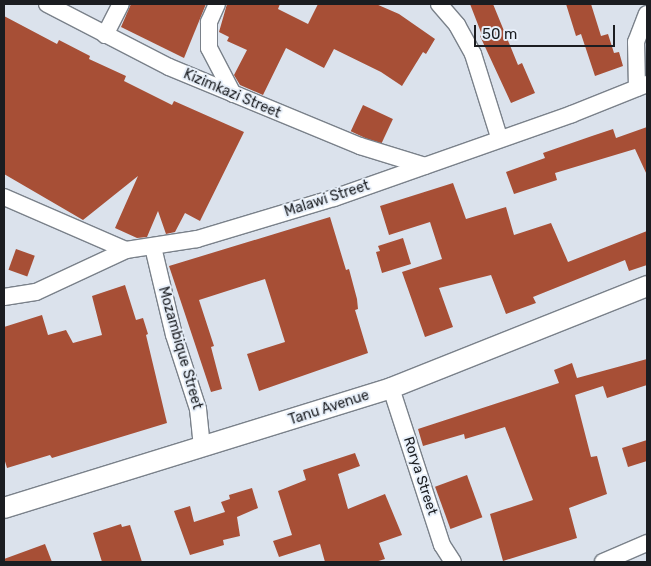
<!DOCTYPE html>
<style>
body{margin:0}
#map{position:relative;width:651px;height:566px;overflow:hidden;background:#dbe2ec;font-family:Rubik,sans-serif}
div>[style]{position:absolute}
.building>*{inset:0;background:#a74f36;transform-origin:0 0}
.roads{filter:drop-shadow(1px 0 #7a818a) drop-shadow(-1px 0 #7a818a) drop-shadow(0 1px #7a818a) drop-shadow(0 -1px #7a818a)}
.minor>*{height:16px;margin:-8px;padding:0 8px;transform-origin:8px;border-radius:8px;background:#fff}
.tertiary>*{height:20px;margin:-10px;padding:0 10px;transform-origin:10px;border-radius:10px;background:#fff}
span{translate:-50% -50%;white-space:nowrap;text-align:center;line-height:1.15;-webkit-text-stroke:4px #e8f0fa;paint-order:stroke}
.street-label{font-size:14px;color:#1b1d21}
.frame{position:absolute;inset:0;border:5px solid #1b1d21;pointer-events:none}
.scale{position:absolute;left:474px;top:25px;width:141px;height:22px;box-sizing:border-box;border:2px solid #1b1d21;border-top:0;padding-left:6px;font-size:15px;line-height:18px;white-space:nowrap;color:#1b1d21;-webkit-text-stroke:4px #e8f0fa;paint-order:stroke}
</style>
<div id="map">
<div class="building">
<i style="clip-path:polygon(131px 4px,206px 4px,184px 58px,121px 27px)"></i>
<i style="clip-path:polygon(227px 4px,280px 4px,278px 9px,308px 24px,318px 4px,376px 4px,399px 14px,435px 39px,426px 54px,423px 52px,402px 86px,381px 72px,334px 49px,324px 68px,286px 48px,263px 95px,240px 85px,234px 75px,247px 50px,227px 41px,229px 37px,219px 32px)"></i>
<i style="clip-path:polygon(470px 4px,493px 4px,518px 65px,522px 63px,535px 93px,511px 103px,480px 36px,482px 35px)"></i>
<i style="clip-path:polygon(566px 4px,591px 4px,601px 36px,608px 34px,614px 53px,619px 52px,623px 66px,595px 76px,581px 34px,576px 36px)"></i>
<i style="clip-path:polygon(4px 16px,57px 44px,59px 40px,90px 56px,89px 59px,126px 76px,124px 81px,172px 105px,174px 101px,244px 132px,200px 221px,185px 213px,175px 232px,166px 234px,158px 211px,147px 237px,137px 238px,115px 228px,138px 176px,83px 220px,4px 174px)"></i>
<i style="left:363px;top:105px;width:33px;height:29px;rotate:25deg"></i>
<i style="clip-path:polygon(647px 127px,647px 175px,635px 149px,555px 173px,557px 180px,514px 194px,506px 172px,545px 158px,543px 153px,592px 136px,613px 129px,616px 138px)"></i>
<i style="clip-path:polygon(453px 183px,466px 219px,506px 207px,514px 235px,551px 223px,568px 262px,647px 231px,647px 265px,629px 271px,625px 260px,533px 297px,536px 303px,506px 314px,491px 275px,439px 288px,453px 327px,425px 337px,402px 272px,442px 259px,430px 222px,389px 235px,380px 206px)"></i>
<i style="clip-path:polygon(330px 217px,346px 270px,349px 269px,357px 299px,358px 309px,355px 310px,368px 353px,259px 391px,247px 354px,285px 342px,265px 279px,199px 300px,214px 346px,211px 347px,222px 389px,211px 392px,169px 266px)"></i>
<i style="clip-path:polygon(403px 238px,411px 264px,382px 273px,376px 252px,380px 251px,378px 246px)"></i>
<i style="left:16px;top:249px;width:20px;height:22px;rotate:20deg"></i>
<i style="clip-path:polygon(125px 285px,136px 320px,143px 318px,148px 334px,146px 335px,167px 423px,52px 458px,50px 455px,7px 468px,4px 458px,4px 327px,42px 315px,48px 335px,66px 330px,73px 343px,102px 335px,92px 296px)"></i>
<i style="clip-path:polygon(647px 359px,647px 385px,607px 398px,603px 386px,575px 395px,591px 457px,597px 456px,607px 494px,569px 508px,577px 538px,503px 561px,490px 514px,533px 500px,505px 427px,465px 439px,464px 434px,423px 446px,418px 429px,559px 383px,554px 370px,572px 363px,577px 378px)"></i>
<i style="clip-path:polygon(647px 440px,647px 461px,628px 467px,622px 448px)"></i>
<i style="clip-path:polygon(355px 453px,360px 466px,338px 474px,348px 509px,385px 494px,402px 535px,379px 543px,385px 559px,375px 562px,325px 562px,320px 544px,279px 557px,273px 541px,292px 535px,278px 491px,306px 480px,303px 470px)"></i>
<i style="left:467px;top:475px;width:45px;height:34px;rotate:70deg"></i>
<i style="clip-path:polygon(252px 488px,258px 508px,237px 517px,240px 536px,223px 540px,224px 545px,190px 555px,174px 511px,190px 506px,194px 522px,225px 512px,221px 502px,230px 499px,229px 495px)"></i>
<i style="clip-path:polygon(121px 524px,122px 527px,130px 525px,142px 562px,102px 562px,93px 533px)"></i>
<i style="clip-path:polygon(45px 544px,52px 562px,4px 562px,4px 559px)"></i>
</div>
<div class="roads">
<div class="minor">
<i style="left:47px;top:4px;width:137px;rotate:27.3deg"></i>
<i style="left:169px;top:67px;width:207px;rotate:22.5deg"></i>
<i style="left:360px;top:146px;width:68px;rotate:17.1deg"></i>
<i style="left:217px;top:4px;width:20px;rotate:114deg"></i>
<i style="left:209px;top:22px;width:26px;rotate:90deg"></i>
<i style="left:209px;top:48px;width:52px;rotate:62.4deg"></i>
<i style="left:439px;top:4px;width:28px;rotate:49deg"></i>
<i style="left:457px;top:25px;width:33px;rotate:61deg"></i>
<i style="left:473px;top:54px;width:87px;rotate:72.6deg"></i>
<i style="left:105px;top:35px;width:35px;rotate:-63deg"></i>
<i style="left:637px;top:88px;width:46px;rotate:-91.2deg"></i>
<i style="left:636px;top:42px;width:30px;rotate:-69deg"></i>
<i style="left:4px;top:197px;width:133px;rotate:23.5deg"></i>
<i style="left:153px;top:247px;width:90px;rotate:76.6deg"></i>
<i style="left:174px;top:335px;width:78px;rotate:72deg"></i>
<i style="left:198px;top:409px;width:39px;rotate:84deg"></i>
<i style="left:4px;top:297px;width:32px;rotate:-9deg"></i>
<i style="left:36px;top:292px;width:99px;rotate:-25deg"></i>
<i style="left:126px;top:250px;width:72px;rotate:-8.8deg"></i>
<i style="left:197px;top:239px;width:143px;rotate:-16.7deg"></i>
<i style="left:334px;top:198px;width:252px;rotate:-19.4deg"></i>
<i style="left:572px;top:114px;width:81px;rotate:-21.8deg"></i>
<i style="left:391px;top:388px;width:165px;rotate:72deg"></i>
<i style="left:442px;top:545px;width:20px;rotate:57deg"></i>
<i style="left:603px;top:562px;width:48px;rotate:-23.4deg"></i>
</div>
<div class="tertiary">
<i style="left:4px;top:508px;width:405px;rotate:-17.2deg"></i>
<i style="left:391px;top:388px;width:276px;rotate:-21.7deg"></i>
</div>
</div>
<div class="street-label">
<span style="left:232px;top:94px;rotate:23deg">Kizimkazi Street</span>
<span style="left:327px;top:199px;rotate:-18deg">Malawi Street</span>
<span style="left:180px;top:348px;rotate:74deg">Mozambique Street</span>
<span style="left:329px;top:408px;rotate:-18deg">Tanu Avenue</span>
<span style="left:420px;top:476px;rotate:72deg">Rorya Street</span>
</div>
<div class="frame"></div>
<div class="scale">50 m</div>
</div>
